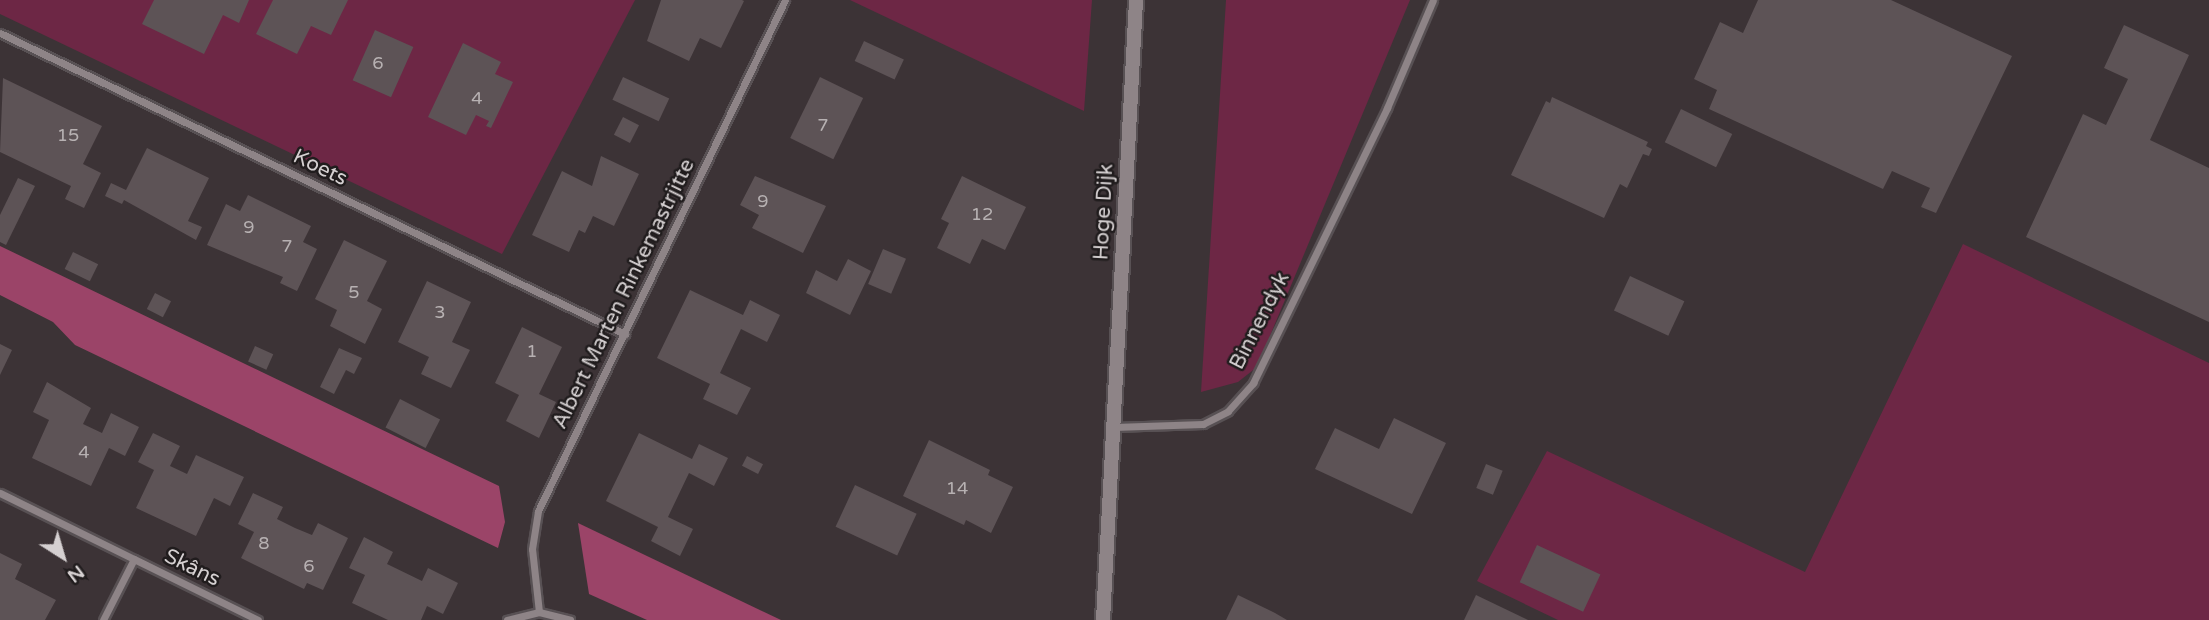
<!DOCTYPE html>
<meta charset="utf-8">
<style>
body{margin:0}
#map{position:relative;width:2209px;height:620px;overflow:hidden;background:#3c3336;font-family:"Varela Round",sans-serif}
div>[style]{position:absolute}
.green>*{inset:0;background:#6d2745}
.water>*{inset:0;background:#9b4468}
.building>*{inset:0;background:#5d5356;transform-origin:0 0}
.roads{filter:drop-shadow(2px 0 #585154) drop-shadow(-2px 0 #585154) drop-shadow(0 2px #585154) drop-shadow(0 -2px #585154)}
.minor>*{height:7px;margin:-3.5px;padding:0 3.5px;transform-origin:3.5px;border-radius:3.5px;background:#8e8487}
.secondary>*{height:14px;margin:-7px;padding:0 7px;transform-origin:7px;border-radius:7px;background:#8e8487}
span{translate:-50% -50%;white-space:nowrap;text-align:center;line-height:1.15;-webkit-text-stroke:5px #201c1d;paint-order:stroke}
.number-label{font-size:18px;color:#b7b1b2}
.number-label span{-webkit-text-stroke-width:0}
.street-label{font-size:21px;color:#d5d0d1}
.north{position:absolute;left:28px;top:522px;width:70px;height:70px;-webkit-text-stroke:5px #201c1d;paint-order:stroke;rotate:143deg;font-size:19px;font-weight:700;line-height:28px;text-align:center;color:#d5d0d1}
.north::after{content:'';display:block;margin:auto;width:24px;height:32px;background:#d5d0d1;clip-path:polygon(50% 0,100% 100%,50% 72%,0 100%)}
</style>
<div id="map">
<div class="green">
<i style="clip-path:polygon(0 0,635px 0,502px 254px,0 14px)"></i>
<i style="clip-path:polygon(850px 0,1092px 0,1084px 111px)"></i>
<i style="clip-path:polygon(1226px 0,1410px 0,1257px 367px,1238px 382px,1201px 392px)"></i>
<i style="clip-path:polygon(1963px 244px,2209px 363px,2209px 620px,1558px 620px,1477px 581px,1547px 451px,1805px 572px)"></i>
</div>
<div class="water">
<i style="clip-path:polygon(0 246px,499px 486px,505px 522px,498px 548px,75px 345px,53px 322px,0 295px)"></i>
<i style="clip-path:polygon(578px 523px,781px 620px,647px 620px,589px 594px)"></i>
</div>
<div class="building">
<i style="clip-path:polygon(154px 0,249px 0,239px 23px,223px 15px,204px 54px,142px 24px)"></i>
<i style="clip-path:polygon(273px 0,348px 0,331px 35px,311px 26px,297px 54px,256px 34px)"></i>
<i style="clip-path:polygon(661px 0,742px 0,744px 1px,721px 48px,700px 38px,689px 61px,647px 41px)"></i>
<i style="clip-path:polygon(1758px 0,1891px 0,2012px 56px,1936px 213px,1921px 207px,1930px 188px,1892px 171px,1883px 189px,1709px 109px,1717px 90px,1694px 79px,1720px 22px,1743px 33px)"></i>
<i style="clip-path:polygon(2124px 25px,2189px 55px,2150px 140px,2209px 168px,2209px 322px,2026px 237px,2083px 114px,2106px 125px,2128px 79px,2104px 68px)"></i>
<i style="left:375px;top:30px;width:42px;height:55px;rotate:24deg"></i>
<i style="left:864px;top:41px;width:44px;height:22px;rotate:25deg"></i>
<i style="clip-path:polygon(463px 43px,501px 62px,495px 74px,513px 82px,491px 128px,486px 126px,489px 121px,476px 115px,466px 135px,428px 117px)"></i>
<i style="left:623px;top:77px;width:51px;height:25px;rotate:25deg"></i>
<i style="left:820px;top:77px;width:48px;height:68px;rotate:26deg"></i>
<i style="clip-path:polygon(3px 78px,102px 126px,83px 164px,101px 173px,84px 208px,65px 199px,71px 186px,0 152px)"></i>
<i style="clip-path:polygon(1552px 97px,1648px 142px,1646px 146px,1652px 149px,1649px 156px,1643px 154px,1627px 188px,1620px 184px,1604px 218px,1511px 175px,1546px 101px,1550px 103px)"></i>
<i style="left:1681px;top:109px;width:57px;height:37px;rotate:26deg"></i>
<i style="left:623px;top:117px;width:18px;height:20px;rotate:27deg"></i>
<i style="clip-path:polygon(147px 148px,209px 178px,188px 221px,202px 227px,196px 240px,124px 200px,122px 204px,105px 196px,111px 183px,126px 190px)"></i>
<i style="clip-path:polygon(601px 156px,639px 174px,614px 226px,593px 216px,585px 233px,579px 230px,569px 252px,532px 235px,562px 171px,592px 186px)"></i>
<i style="clip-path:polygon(755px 176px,826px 206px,803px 253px,752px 228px,759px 215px,740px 205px)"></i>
<i style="clip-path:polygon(962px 176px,1026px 207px,1005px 250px,982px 239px,970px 264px,937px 248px,949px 223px,941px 219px)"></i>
<i style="clip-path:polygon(18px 178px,35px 186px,6px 245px,0 242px,0 215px)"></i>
<i style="clip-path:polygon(248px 195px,311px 226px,303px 242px,317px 249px,297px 291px,280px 283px,283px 277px,207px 245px,226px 204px,240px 211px)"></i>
<i style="clip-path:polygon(344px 240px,387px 261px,367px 301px,382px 309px,365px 344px,330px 326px,337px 310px,315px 299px)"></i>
<i style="left:883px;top:249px;width:25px;height:38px;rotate:23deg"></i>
<i style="left:73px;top:252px;width:28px;height:19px;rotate:26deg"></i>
<i style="clip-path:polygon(848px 259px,871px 271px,850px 315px,806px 293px,816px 270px,837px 281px)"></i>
<i style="left:1630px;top:276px;width:60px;height:38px;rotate:25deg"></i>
<i style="clip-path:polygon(427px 281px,471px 302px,452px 342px,470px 350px,451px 388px,421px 374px,429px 357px,398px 342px)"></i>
<i style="clip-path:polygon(690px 290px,743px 315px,750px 300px,780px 315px,767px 342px,741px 329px,720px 373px,751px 388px,737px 415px,703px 399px,710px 384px,657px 358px)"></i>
<i style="left:155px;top:293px;width:18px;height:18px;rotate:27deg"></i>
<i style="clip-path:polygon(522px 327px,562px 347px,539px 394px,556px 402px,539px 438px,506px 421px,519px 395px,495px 383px)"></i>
<i style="clip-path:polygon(0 344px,12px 350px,0 375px)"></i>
<i style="left:255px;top:346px;width:20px;height:17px;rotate:24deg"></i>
<i style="clip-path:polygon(339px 348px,362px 358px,354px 374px,346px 370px,334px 394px,320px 387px)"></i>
<i style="clip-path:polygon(47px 382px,91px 408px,83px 424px,102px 433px,111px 413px,139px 427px,125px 456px,109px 448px,91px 486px,32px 458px,49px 420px,33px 412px)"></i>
<i style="left:400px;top:399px;width:45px;height:32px;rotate:27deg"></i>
<i style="clip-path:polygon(1394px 418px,1446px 443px,1412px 514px,1315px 469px,1335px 428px,1379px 449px)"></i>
<i style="clip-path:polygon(153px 433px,180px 446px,170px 466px,187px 474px,196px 455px,244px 477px,230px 506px,214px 498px,196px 536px,136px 508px,154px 470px,138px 462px)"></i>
<i style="clip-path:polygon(639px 433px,692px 459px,699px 444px,728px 458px,714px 486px,689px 473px,668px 517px,693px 529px,680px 556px,651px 541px,658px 527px,606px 501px)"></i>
<i style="clip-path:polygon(929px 440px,990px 470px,988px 475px,1013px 487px,991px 533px,966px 520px,964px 525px,903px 496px)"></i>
<i style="left:747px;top:456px;width:18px;height:11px;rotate:27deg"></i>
<i style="left:1486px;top:464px;width:18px;height:26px;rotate:22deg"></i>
<i style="left:855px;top:485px;width:68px;height:46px;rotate:25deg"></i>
<i style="clip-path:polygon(253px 493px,283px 507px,277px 519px,295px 528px,312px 535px,318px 523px,348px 538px,323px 590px,307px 583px,304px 589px,241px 558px,254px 532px,238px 524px)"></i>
<i style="clip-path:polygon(364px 537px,393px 552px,387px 564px,422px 581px,428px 568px,458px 583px,443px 614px,427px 606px,421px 620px,388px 620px,352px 603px,365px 575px,349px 568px)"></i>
<i style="left:1537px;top:545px;width:70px;height:41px;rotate:25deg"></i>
<i style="clip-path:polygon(0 553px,22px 564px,15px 579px,56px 600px,45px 620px,0 620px)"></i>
<i style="clip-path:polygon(1238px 595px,1275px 613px,1287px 620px,1226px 620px)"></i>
<i style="clip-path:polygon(1476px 595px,1528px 620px,1464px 620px)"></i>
</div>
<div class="roads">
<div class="minor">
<i style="left:0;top:33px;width:694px;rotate:25.72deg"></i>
<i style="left:1114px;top:427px;width:89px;rotate:-1.9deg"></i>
<i style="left:1203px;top:424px;width:28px;rotate:-27deg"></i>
<i style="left:1228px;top:411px;width:38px;rotate:-48deg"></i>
<i style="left:1253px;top:383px;width:306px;rotate:-64deg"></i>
<i style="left:1387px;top:108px;width:117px;rotate:-66.9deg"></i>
<i style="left:0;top:493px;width:149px;rotate:26.2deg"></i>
<i style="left:539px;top:612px;width:63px;rotate:-96.3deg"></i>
<i style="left:532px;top:549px;width:38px;rotate:-81deg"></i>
<i style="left:538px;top:511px;width:568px;rotate:-64.2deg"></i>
<i style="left:103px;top:620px;width:68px;rotate:-63.1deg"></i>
<i style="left:134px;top:559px;width:138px;rotate:26.2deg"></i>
<i style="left:507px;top:620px;width:33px;rotate:-14deg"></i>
<i style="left:539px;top:612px;width:32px;rotate:14deg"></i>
</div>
<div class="secondary">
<i style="left:1103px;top:620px;width:621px;rotate:-86.95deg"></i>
</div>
</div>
<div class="number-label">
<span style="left:378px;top:63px">6</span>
<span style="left:477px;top:98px">4</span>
<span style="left:823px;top:125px">7</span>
<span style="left:68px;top:135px">15</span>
<span style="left:763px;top:201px">9</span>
<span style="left:982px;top:214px">12</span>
<span style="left:249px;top:227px">9</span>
<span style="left:287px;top:246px">7</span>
<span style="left:354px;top:292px">5</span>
<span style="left:440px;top:312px">3</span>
<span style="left:532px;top:351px">1</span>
<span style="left:84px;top:452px">4</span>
<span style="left:957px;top:488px">14</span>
<span style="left:264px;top:543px">8</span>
<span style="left:309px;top:566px">6</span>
</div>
<div class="street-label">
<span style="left:320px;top:168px;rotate:26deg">Koets</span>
<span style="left:1104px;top:212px;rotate:-87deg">Hoge Dijk</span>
<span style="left:624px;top:294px;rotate:-64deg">Albert Marten Rinkemastrjitte</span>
<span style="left:1260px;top:321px;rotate:-63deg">Binnendyk</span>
<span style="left:192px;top:568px;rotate:26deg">Skâns</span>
</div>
<div class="north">N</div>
</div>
